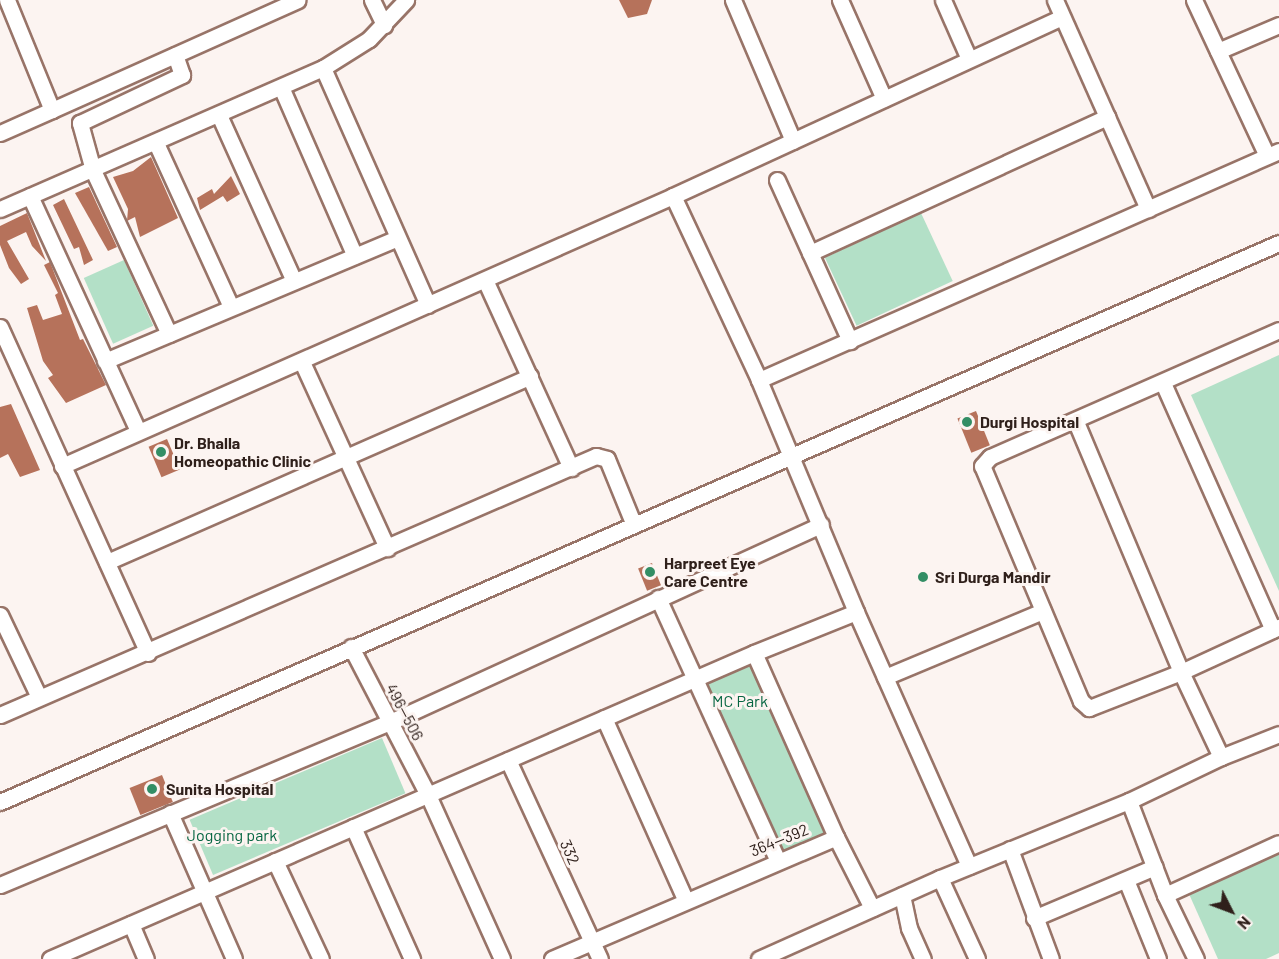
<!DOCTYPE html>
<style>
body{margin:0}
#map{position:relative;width:1279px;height:959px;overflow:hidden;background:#fcf4f1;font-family:Barlow,sans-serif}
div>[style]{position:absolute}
.green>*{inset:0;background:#b3e0c7;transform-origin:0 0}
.building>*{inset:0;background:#b6725b;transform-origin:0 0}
.roads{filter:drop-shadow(2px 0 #987468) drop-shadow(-2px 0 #987468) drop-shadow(0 2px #987468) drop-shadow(0 -2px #987468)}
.minor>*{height:15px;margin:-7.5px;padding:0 7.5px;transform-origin:7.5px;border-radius:7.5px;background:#fff}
.dots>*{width:16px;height:16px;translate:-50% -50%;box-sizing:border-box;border:3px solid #fcf4f1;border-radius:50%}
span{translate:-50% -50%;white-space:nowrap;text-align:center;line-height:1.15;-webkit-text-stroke:6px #fcf4f1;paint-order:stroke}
.poi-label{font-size:16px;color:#2f201b;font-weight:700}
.left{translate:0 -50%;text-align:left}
.park-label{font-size:16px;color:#076642}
.street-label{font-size:16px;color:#2f201b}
.north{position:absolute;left:1201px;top:881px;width:60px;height:60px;-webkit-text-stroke:4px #fcf4f1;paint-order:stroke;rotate:132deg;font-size:16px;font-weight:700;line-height:24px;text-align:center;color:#2f201b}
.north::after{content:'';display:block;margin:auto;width:21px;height:27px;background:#2f201b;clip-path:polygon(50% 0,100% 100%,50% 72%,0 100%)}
</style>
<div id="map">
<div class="green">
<i style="left:921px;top:213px;width:75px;height:106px;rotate:65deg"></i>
<i style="left:124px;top:260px;width:72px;height:44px;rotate:66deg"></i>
<i style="clip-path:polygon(1279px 355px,1279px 591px,1191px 395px)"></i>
<i style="left:753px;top:663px;width:185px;height:54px;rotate:66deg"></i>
<i style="left:382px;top:738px;width:60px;height:209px;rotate:67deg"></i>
<i style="clip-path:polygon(1279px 854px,1279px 953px,1266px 959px,1218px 959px,1189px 894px)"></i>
</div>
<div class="building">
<i style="clip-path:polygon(619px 0,652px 0,647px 14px,628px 18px)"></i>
<i style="clip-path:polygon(151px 157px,178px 218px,140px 237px,135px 217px,127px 221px,128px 209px,113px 177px,133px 171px)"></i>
<i style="clip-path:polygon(231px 176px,240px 194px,227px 202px,223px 196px,200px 210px,197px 198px,212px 189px,214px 194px)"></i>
<i style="clip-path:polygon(89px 187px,117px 247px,108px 251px,75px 193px)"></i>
<i style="clip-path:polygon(64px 199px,93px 260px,84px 265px,79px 247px,74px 249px,53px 205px)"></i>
<i style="clip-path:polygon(27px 213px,46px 261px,32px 246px,26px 232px,7px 241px,29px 279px,21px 284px,9px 268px,0 245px,0 226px)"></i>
<i style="clip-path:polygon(50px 262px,80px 340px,83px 339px,106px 385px,66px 403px,48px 378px,53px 375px,43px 361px,27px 308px,37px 305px,43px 320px,62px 314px,55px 295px,58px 293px,44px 265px)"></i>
<i style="clip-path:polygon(11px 404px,40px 470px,20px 477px,8px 454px,0 458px,0 407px)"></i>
<i style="left:976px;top:411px;width:37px;height:20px;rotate:68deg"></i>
<i style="left:167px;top:439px;width:33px;height:20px;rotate:67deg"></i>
<i style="left:652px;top:563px;width:24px;height:15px;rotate:68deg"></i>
<i style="left:162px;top:775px;width:29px;height:35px;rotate:68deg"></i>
</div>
<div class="roads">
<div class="minor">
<i style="left:7px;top:0;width:119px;rotate:67.8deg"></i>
<i style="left:52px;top:110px;width:269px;rotate:-24.1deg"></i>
<i style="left:372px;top:0;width:28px;rotate:64deg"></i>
<i style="left:733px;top:0;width:153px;rotate:66.9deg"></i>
<i style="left:840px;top:0;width:108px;rotate:66deg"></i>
<i style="left:943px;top:0;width:64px;rotate:66.2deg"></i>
<i style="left:1055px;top:0;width:229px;rotate:66deg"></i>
<i style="left:1194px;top:0;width:172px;rotate:64.9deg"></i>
<i style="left:1218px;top:51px;width:66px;rotate:-23.1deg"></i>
<i style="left:323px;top:68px;width:259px;rotate:66.1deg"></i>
<i style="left:281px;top:87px;width:184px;rotate:66.4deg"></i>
<i style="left:219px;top:115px;width:182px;rotate:65.7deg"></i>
<i style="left:0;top:133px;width:57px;rotate:-23.9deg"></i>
<i style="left:156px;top:143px;width:180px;rotate:65.4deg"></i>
<i style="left:777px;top:180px;width:177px;rotate:65.6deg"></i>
<i style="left:30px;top:196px;width:259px;rotate:65.3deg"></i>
<i style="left:673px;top:196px;width:203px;rotate:64.9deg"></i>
<i style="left:759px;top:380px;width:251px;rotate:67.3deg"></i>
<i style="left:856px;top:612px;width:278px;rotate:66deg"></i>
<i style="left:0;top:209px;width:352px;rotate:-23.6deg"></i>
<i style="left:323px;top:68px;width:54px;rotate:-32.2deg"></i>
<i style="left:369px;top:39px;width:54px;rotate:-46.5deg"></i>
<i style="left:810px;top:253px;width:327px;rotate:-24.6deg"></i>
<i style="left:485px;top:280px;width:207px;rotate:65.4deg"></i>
<i style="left:0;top:327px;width:358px;rotate:65.6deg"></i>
<i style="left:169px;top:334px;width:181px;rotate:-114.9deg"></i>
<i style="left:93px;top:170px;width:49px;rotate:-105.5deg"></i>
<i style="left:80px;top:123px;width:113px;rotate:-25.2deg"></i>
<i style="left:182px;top:75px;width:21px;rotate:-109deg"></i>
<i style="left:105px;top:361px;width:317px;rotate:-22.8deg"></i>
<i style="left:302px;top:362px;width:205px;rotate:65.4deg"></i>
<i style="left:759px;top:380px;width:568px;rotate:-23.77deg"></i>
<i style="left:1163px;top:383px;width:270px;rotate:66deg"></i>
<i style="left:1076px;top:422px;width:271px;rotate:67.2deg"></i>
<i style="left:1181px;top:672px;width:99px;rotate:158.6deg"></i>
<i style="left:1089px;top:708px;width:11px;rotate:-139deg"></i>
<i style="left:1081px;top:701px;width:255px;rotate:-112.8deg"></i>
<i style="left:982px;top:466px;width:12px;rotate:-48deg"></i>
<i style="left:990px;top:457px;width:316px;rotate:-23.7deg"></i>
<i style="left:62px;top:466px;width:668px;rotate:-23.84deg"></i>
<i style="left:673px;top:196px;width:428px;rotate:-24.7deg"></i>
<i style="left:107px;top:562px;width:462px;rotate:-23.7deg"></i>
<i style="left:658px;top:598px;width:287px;rotate:65.5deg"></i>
<i style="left:0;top:615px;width:91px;rotate:64.6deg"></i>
<i style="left:351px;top:647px;width:167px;rotate:62.5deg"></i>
<i style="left:428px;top:795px;width:180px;rotate:65.7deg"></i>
<i style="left:885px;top:677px;width:171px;rotate:-22.7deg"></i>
<i style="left:0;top:715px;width:650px;rotate:-23.49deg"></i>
<i style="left:596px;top:456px;width:11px;rotate:15deg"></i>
<i style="left:607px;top:459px;width:71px;rotate:67.8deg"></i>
<i style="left:604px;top:718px;width:198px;rotate:65.9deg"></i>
<i style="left:1221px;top:757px;width:62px;rotate:-21.6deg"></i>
<i style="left:508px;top:760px;width:219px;rotate:65.2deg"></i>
<i style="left:1129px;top:801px;width:101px;rotate:69deg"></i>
<i style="left:1165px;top:895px;width:71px;rotate:64.2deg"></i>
<i style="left:0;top:802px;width:1396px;rotate:-23.61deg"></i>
<i style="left:170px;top:813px;width:159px;rotate:66.3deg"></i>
<i style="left:353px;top:827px;width:145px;rotate:65.9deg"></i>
<i style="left:836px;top:837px;width:80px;rotate:63.1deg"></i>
<i style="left:1010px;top:849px;width:117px;rotate:69.6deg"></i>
<i style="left:275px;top:861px;width:108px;rotate:64.9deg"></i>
<i style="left:940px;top:878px;width:89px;rotate:65.4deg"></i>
<i style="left:1126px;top:880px;width:85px;rotate:67.9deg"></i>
<i style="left:0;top:885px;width:423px;rotate:-22.7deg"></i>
<i style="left:390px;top:722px;width:474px;rotate:-24.6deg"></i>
<i style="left:902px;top:895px;width:34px;rotate:78deg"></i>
<i style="left:909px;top:928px;width:34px;rotate:66deg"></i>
<i style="left:1165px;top:895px;width:125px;rotate:-24.5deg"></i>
<i style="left:1034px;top:918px;width:131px;rotate:-22.9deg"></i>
<i style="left:131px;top:924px;width:38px;rotate:67deg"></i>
<i style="left:50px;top:959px;width:768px;rotate:-23.49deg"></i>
<i style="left:754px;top:653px;width:110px;rotate:-21.9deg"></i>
<i style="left:552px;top:959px;width:309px;rotate:-23.2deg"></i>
<i style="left:836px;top:837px;width:201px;rotate:-114deg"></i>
<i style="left:759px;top:959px;width:198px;rotate:-24.1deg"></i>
<i style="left:940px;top:878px;width:204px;rotate:-22.2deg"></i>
<i style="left:1129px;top:801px;width:102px;rotate:-25.6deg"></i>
<i style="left:1221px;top:757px;width:94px;rotate:-115.2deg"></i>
<i style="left:1181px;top:672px;width:108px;rotate:-24.7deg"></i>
</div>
</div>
<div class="dots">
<i style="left:967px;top:422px;background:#338e65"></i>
<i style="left:161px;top:452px;background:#338e65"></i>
<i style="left:650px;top:572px;background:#338e65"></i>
<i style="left:923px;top:577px;background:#338e65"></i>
<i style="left:152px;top:789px;background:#338e65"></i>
</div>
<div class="poi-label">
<span class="left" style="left:980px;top:422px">Durgi Hospital</span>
<span class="left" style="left:174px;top:452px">Dr. Bhalla<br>Homeopathic Clinic</span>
<span class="left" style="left:664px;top:572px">Harpreet Eye<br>Care Centre</span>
<span class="left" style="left:935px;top:577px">Sri Durga Mandir</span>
<span class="left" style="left:166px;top:789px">Sunita Hospital</span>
</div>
<div class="park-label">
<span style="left:740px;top:701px">MC Park</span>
<span style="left:232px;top:835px">Jogging park</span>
</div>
<div class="street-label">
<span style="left:405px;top:712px;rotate:62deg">496--506</span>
<span style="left:779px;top:840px;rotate:-22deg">364--392</span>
<span style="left:570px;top:852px;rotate:66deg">332</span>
</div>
<div class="north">N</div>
</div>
